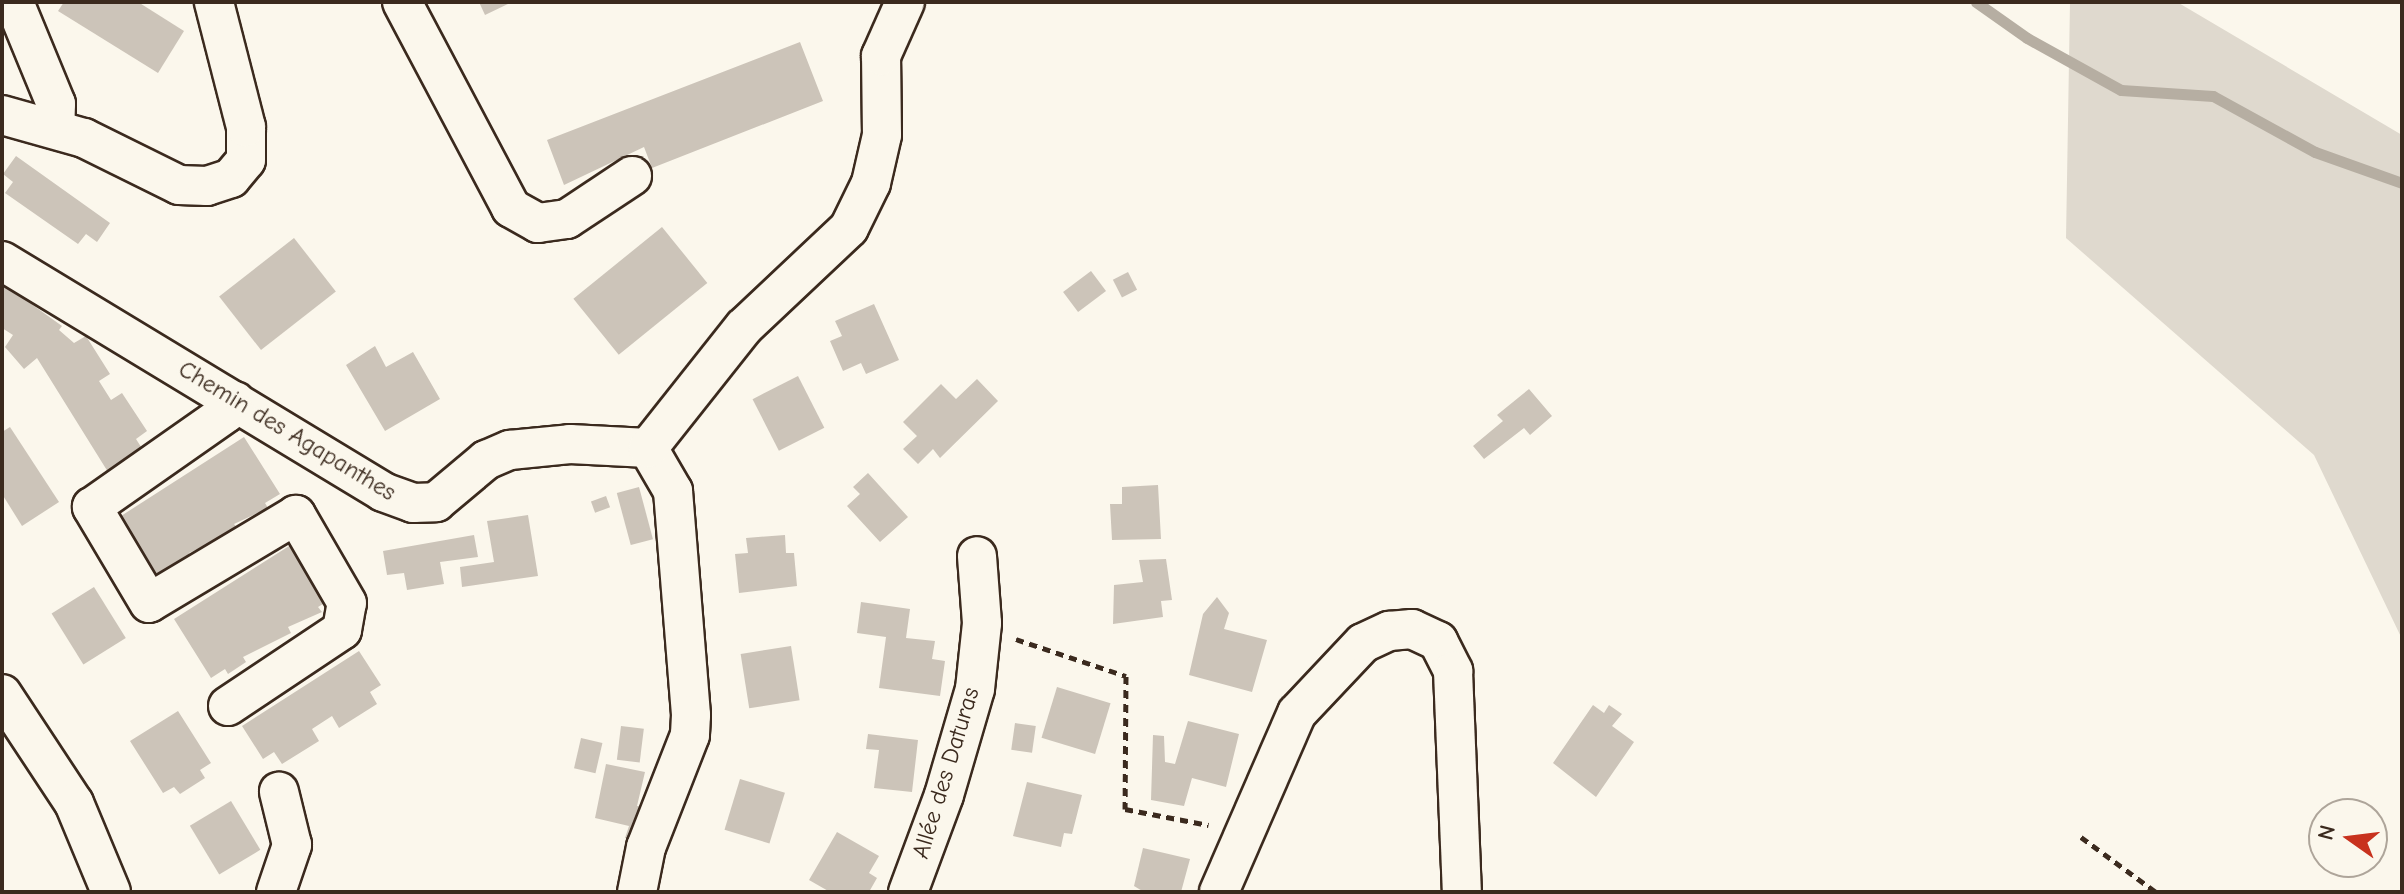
<!DOCTYPE html>
<meta charset="utf-8">
<style>
body{margin:0}
#map{position:relative;width:2404px;height:894px;overflow:hidden;background:#fbf7ec;font-family:"Comic Neue",sans-serif}
div>[style]{position:absolute}
.green>*{inset:0;background:#dfd9ce}
.stream>*{height:11px;margin:-5.5px;padding:0 5.5px;transform-origin:5.5px;border-radius:5.5px;background:#b6aea2}
.building>*{inset:0;background:#ccc4b9;transform-origin:0 0}
.path>*{height:5px;margin-top:-2.5px;transform-origin:0;background:repeating-linear-gradient(90deg,#3b2a1e 0 8px,transparent 0 14px)}
.roads{filter:drop-shadow(2px 0 #3b2a1e) drop-shadow(-2px 0 #3b2a1e) drop-shadow(0 2px #3b2a1e) drop-shadow(0 -2px #3b2a1e)}
.minor>*{height:38px;margin:-19px;padding:0 19px;transform-origin:19px;border-radius:19px;background:#fbf7ec}
span{translate:-50% -50%;white-space:nowrap;text-align:center;line-height:1.15;-webkit-text-stroke:7px #fbf7ec;paint-order:stroke}
.street-label{font-size:24px;color:#3b2a1e}
.frame{position:absolute;inset:0;border:4px solid #3b2a1e;pointer-events:none}
.north{position:absolute;left:2308px;top:798px;width:80px;height:80px;box-sizing:border-box;background:#fbf7ec;border:2px solid #aea59a;border-radius:50%;rotate:284deg;font-size:22px;font-weight:700;line-height:32px;text-align:center;color:#3b2a1e}
.north::after{content:'';display:block;margin:auto;width:28px;height:36px;background:#c8321e;clip-path:polygon(50% 0,100% 100%,50% 72%,0 100%)}
</style>
<div id="map">
<div class="green">
<i style="clip-path:polygon(2070px 2px,2177px 2px,2402px 135px,2402px 639px,2314px 455px,2066px 238px)"></i>
</div>
<div class="stream">
<i style="left:1976px;top:2px;width:62px;rotate:35.2deg"></i>
<i style="left:2027px;top:38px;width:107px;rotate:29deg"></i>
<i style="left:2121px;top:90px;width:92px;rotate:3.7deg"></i>
<i style="left:2213px;top:96px;width:116px;rotate:28.8deg"></i>
<i style="left:2315px;top:152px;width:92px;rotate:19.6deg"></i>
</div>
<div class="building">
<i style="clip-path:polygon(64px 2px,138px 2px,184px 31px,158px 73px,58px 11px)"></i>
<i style="clip-path:polygon(479px 2px,512px 2px,485px 15px)"></i>
<i style="clip-path:polygon(800px 42px,823px 101px,652px 168px,644px 147px,564px 185px,547px 140px)"></i>
<i style="clip-path:polygon(16px 156px,110px 223px,97px 242px,86px 234px,78px 244px,5px 193px,13px 182px,3px 174px)"></i>
<i style="left:662px;top:227px;width:72px;height:114px;rotate:51deg"></i>
<i style="left:294px;top:238px;width:68px;height:95px;rotate:52deg"></i>
<i style="left:1091px;top:271px;width:25px;height:35px;rotate:53deg"></i>
<i style="left:1128px;top:272px;width:20px;height:17px;rotate:63deg"></i>
<i style="clip-path:polygon(2px 283px,62px 326px,59px 330px,74px 343px,86px 336px,110px 374px,99px 381px,111px 400px,122px 393px,147px 431px,136px 439px,143px 450px,108px 472px,37px 358px,24px 369px,5px 347px,13px 335px,2px 328px)"></i>
<i style="clip-path:polygon(874px 304px,899px 360px,866px 374px,861px 363px,843px 371px,830px 341px,842px 336px,835px 321px)"></i>
<i style="clip-path:polygon(375px 346px,386px 367px,413px 352px,440px 399px,385px 431px,346px 365px)"></i>
<i style="left:798px;top:376px;width:58px;height:51px;rotate:63deg"></i>
<i style="clip-path:polygon(977px 379px,998px 401px,940px 458px,933px 449px,918px 464px,903px 449px,917px 436px,903px 422px,941px 384px,956px 399px)"></i>
<i style="clip-path:polygon(1529px 389px,1552px 416px,1530px 435px,1524px 428px,1484px 459px,1473px 446px,1503px 421px,1497px 415px)"></i>
<i style="clip-path:polygon(10px 427px,59px 502px,22px 526px,2px 494px,2px 432px)"></i>
<i style="clip-path:polygon(244px 437px,280px 494px,265px 503px,268px 508px,234px 524px,238px 529px,189px 553px,192px 558px,157px 574px,121px 516px)"></i>
<i style="clip-path:polygon(868px 473px,908px 517px,880px 542px,847px 506px,860px 494px,853px 487px)"></i>
<i style="clip-path:polygon(1158px 485px,1161px 539px,1112px 540px,1110px 504px,1122px 504px,1122px 487px)"></i>
<i style="left:639px;top:487px;width:54px;height:23px;rotate:75deg"></i>
<i style="left:606px;top:496px;width:12px;height:16px;rotate:70deg"></i>
<i style="clip-path:polygon(528px 515px,538px 576px,462px 587px,460px 567px,494px 562px,487px 521px)"></i>
<i style="clip-path:polygon(474px 535px,478px 557px,440px 562px,444px 584px,407px 590px,404px 573px,387px 575px,383px 551px)"></i>
<i style="clip-path:polygon(785px 535px,786px 553px,794px 553px,797px 586px,739px 593px,735px 554px,748px 553px,746px 538px)"></i>
<i style="clip-path:polygon(297px 541px,333px 598px,318px 607px,322px 612px,288px 627px,291px 633px,243px 657px,246px 662px,228px 674px,225px 669px,211px 678px,174px 619px)"></i>
<i style="clip-path:polygon(1166px 559px,1172px 600px,1161px 601px,1163px 617px,1113px 624px,1114px 585px,1143px 582px,1139px 560px)"></i>
<i style="left:94px;top:587px;width:60px;height:50px;rotate:58deg"></i>
<i style="clip-path:polygon(1217px 597px,1229px 613px,1224px 629px,1267px 640px,1252px 692px,1189px 675px,1203px 614px)"></i>
<i style="clip-path:polygon(861px 602px,910px 609px,906px 638px,935px 641px,932px 659px,945px 661px,940px 696px,879px 688px,886px 637px,857px 633px)"></i>
<i style="left:791px;top:646px;width:55px;height:51px;rotate:81deg"></i>
<i style="clip-path:polygon(359px 651px,381px 685px,370px 692px,377px 704px,339px 728px,332px 716px,312px 729px,319px 741px,282px 764px,274px 752px,263px 759px,242px 726px)"></i>
<i style="left:1057px;top:687px;width:56px;height:53px;rotate:17deg"></i>
<i style="clip-path:polygon(1593px 705px,1604px 713px,1609px 705px,1622px 714px,1612px 726px,1634px 742px,1596px 797px,1553px 763px)"></i>
<i style="clip-path:polygon(178px 711px,211px 763px,200px 770px,205px 778px,180px 794px,174px 787px,163px 793px,130px 741px)"></i>
<i style="clip-path:polygon(1188px 721px,1239px 734px,1226px 787px,1192px 778px,1184px 806px,1151px 800px,1153px 735px,1164px 736px,1165px 762px,1175px 764px)"></i>
<i style="left:1015px;top:723px;width:21px;height:27px;rotate:8deg"></i>
<i style="left:621px;top:726px;width:23px;height:34px;rotate:7deg"></i>
<i style="clip-path:polygon(868px 734px,918px 740px,912px 792px,874px 788px,879px 750px,866px 749px)"></i>
<i style="left:581px;top:738px;width:22px;height:31px;rotate:13deg"></i>
<i style="clip-path:polygon(606px 764px,645px 772px,637px 806px,646px 807px,638px 841px,625px 838px,629px 826px,595px 818px)"></i>
<i style="left:740px;top:779px;width:47px;height:53px;rotate:17deg"></i>
<i style="clip-path:polygon(1027px 782px,1082px 795px,1072px 834px,1064px 833px,1061px 847px,1013px 836px)"></i>
<i style="left:231px;top:801px;width:57px;height:48px;rotate:59deg"></i>
<i style="clip-path:polygon(837px 832px,879px 856px,869px 873px,877px 878px,869px 892px,830px 892px,809px 880px)"></i>
<i style="clip-path:polygon(1143px 848px,1190px 859px,1181px 892px,1144px 892px,1134px 886px)"></i>
</div>
<div class="path">
<i style="left:1016px;top:639px;width:116px;rotate:18.6deg"></i>
<i style="left:1126px;top:676px;width:133px;rotate:90.4deg"></i>
<i style="left:1125px;top:809px;width:85px;rotate:10.9deg"></i>
<i style="left:2081px;top:837px;width:93px;rotate:36.3deg"></i>
</div>
<div class="roads">
<div class="minor">
<i style="left:14px;top:2px;width:110px;rotate:67.6deg"></i>
<i style="left:56px;top:104px;width:24px;rotate:92deg"></i>
<i style="left:402px;top:2px;width:233px;rotate:62.1deg"></i>
<i style="left:511px;top:208px;width:31px;rotate:29deg"></i>
<i style="left:538px;top:223px;width:29px;rotate:-8deg"></i>
<i style="left:567px;top:219px;width:78px;rotate:-33.5deg"></i>
<i style="left:2px;top:115px;width:85px;rotate:15.7deg"></i>
<i style="left:84px;top:138px;width:106px;rotate:26.3deg"></i>
<i style="left:179px;top:185px;width:28px;rotate:2deg"></i>
<i style="left:207px;top:186px;width:25px;rotate:-18deg"></i>
<i style="left:231px;top:178px;width:23px;rotate:-50deg"></i>
<i style="left:246px;top:160px;width:33px;rotate:-90deg"></i>
<i style="left:246px;top:127px;width:129px;rotate:-104.4deg"></i>
<i style="left:2px;top:261px;width:446px;rotate:31.2deg"></i>
<i style="left:383px;top:492px;width:32px;rotate:20deg"></i>
<i style="left:413px;top:503px;width:23px;rotate:-2deg"></i>
<i style="left:436px;top:502px;width:65px;rotate:-40deg"></i>
<i style="left:486px;top:460px;width:26px;rotate:-23deg"></i>
<i style="left:510px;top:450px;width:60px;rotate:-5.7deg"></i>
<i style="left:570px;top:444px;width:78px;rotate:2.9deg"></i>
<i style="left:648px;top:448px;width:50px;rotate:59.8deg"></i>
<i style="left:673px;top:491px;width:225px;rotate:85.4deg"></i>
<i style="left:691px;top:715px;width:20px;rotate:93deg"></i>
<i style="left:690px;top:735px;width:120px;rotate:111.4deg"></i>
<i style="left:646px;top:847px;width:46px;rotate:101.3deg"></i>
<i style="left:648px;top:448px;width:154px;rotate:-51.6deg"></i>
<i style="left:744px;top:327px;width:144px;rotate:-43.3deg"></i>
<i style="left:849px;top:228px;width:50px;rotate:-63.9deg"></i>
<i style="left:871px;top:183px;width:49px;rotate:-77.1deg"></i>
<i style="left:882px;top:135px;width:79px;rotate:-90.7deg"></i>
<i style="left:881px;top:56px;width:59px;rotate:-66deg"></i>
<i style="left:2px;top:694px;width:131px;rotate:56.6deg"></i>
<i style="left:74px;top:803px;width:96px;rotate:67.4deg"></i>
<i style="left:228px;top:706px;width:137px;rotate:-33.7deg"></i>
<i style="left:342px;top:630px;width:27px;rotate:-80deg"></i>
<i style="left:347px;top:603px;width:102px;rotate:-120.1deg"></i>
<i style="left:296px;top:515px;width:171px;rotate:149.1deg"></i>
<i style="left:149px;top:603px;width:112px;rotate:-120.7deg"></i>
<i style="left:92px;top:507px;width:164px;rotate:-35deg"></i>
<i style="left:226px;top:413px;width:15px;rotate:-53deg"></i>
<i style="left:276px;top:892px;width:50px;rotate:-71.2deg"></i>
<i style="left:292px;top:845px;width:55px;rotate:-103.8deg"></i>
<i style="left:908px;top:892px;width:103px;rotate:-69.6deg"></i>
<i style="left:944px;top:795px;width:110px;rotate:-73.7deg"></i>
<i style="left:975px;top:689px;width:66px;rotate:-83.9deg"></i>
<i style="left:982px;top:623px;width:67px;rotate:-94.3deg"></i>
<i style="left:1219px;top:892px;width:195px;rotate:-66.5deg"></i>
<i style="left:1297px;top:713px;width:96px;rotate:-46.7deg"></i>
<i style="left:1363px;top:643px;width:29px;rotate:-25deg"></i>
<i style="left:1389px;top:631px;width:23px;rotate:-5deg"></i>
<i style="left:1412px;top:629px;width:29px;rotate:25deg"></i>
<i style="left:1438px;top:641px;width:34px;rotate:63deg"></i>
<i style="left:1453px;top:671px;width:221px;rotate:87.7deg"></i>
</div>
</div>
<div class="street-label">
<span style="left:287px;top:431px;rotate:31deg">Chemin des Agapanthes</span>
<span style="left:946px;top:773px;rotate:-73deg">Allée des Daturas</span>
</div>
<div class="frame"></div>
<div class="north">N</div>
</div>
